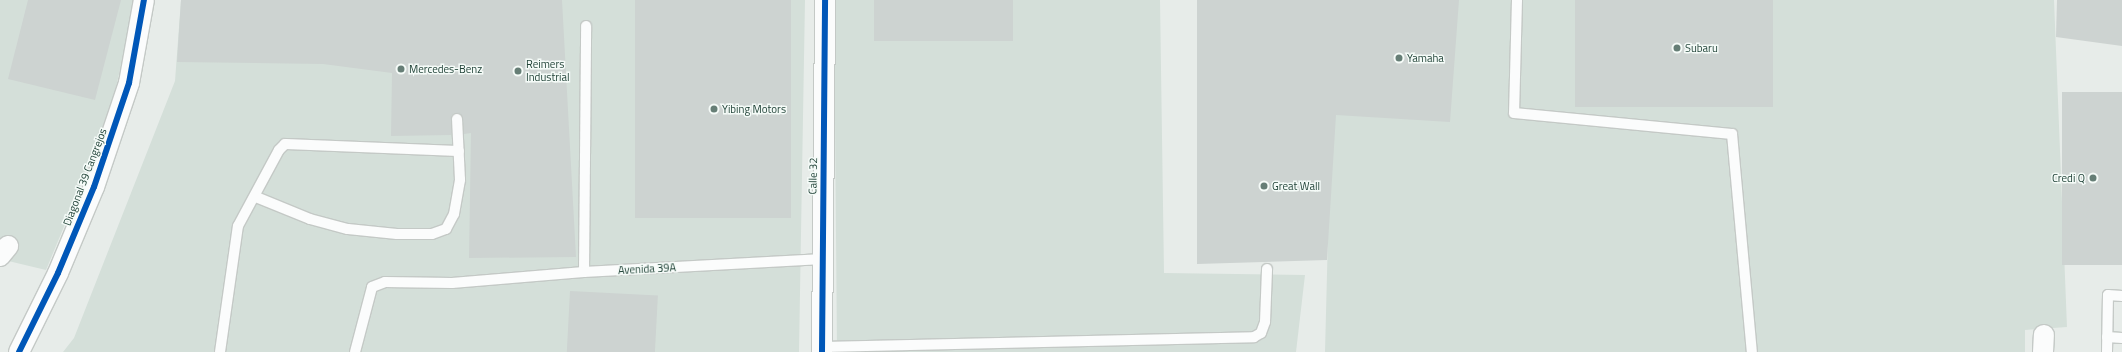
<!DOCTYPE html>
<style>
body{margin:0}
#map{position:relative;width:2122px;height:352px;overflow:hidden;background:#e7ece9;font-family:"Titillium Web",sans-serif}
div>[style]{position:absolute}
.built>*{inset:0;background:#d4dfd9}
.building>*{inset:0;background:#cdd3d1;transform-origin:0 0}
.roads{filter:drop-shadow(1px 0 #c4c9c6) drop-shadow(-1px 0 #c4c9c6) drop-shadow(0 1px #c4c9c6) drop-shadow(0 -1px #c4c9c6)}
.lane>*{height:10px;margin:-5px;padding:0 5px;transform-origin:5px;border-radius:5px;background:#fbfcfc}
.street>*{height:20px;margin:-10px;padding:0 10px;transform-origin:10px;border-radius:10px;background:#fbfcfc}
.cycleway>*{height:6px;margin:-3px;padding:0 3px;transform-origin:3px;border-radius:3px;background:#0057b8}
.dots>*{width:11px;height:11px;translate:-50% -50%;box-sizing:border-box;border:2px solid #f5fbf8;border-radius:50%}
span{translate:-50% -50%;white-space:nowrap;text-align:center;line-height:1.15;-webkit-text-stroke:3px #f5fbf8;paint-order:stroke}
.poi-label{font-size:11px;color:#214338}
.left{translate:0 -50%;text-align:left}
.right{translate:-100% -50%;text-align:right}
.street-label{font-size:11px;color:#214338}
</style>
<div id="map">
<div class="built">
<i style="clip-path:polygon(0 0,136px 0,114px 96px,75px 200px,46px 270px,0 259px)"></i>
<i style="clip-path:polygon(181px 0,805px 0,799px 352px,63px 352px,74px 338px,175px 81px)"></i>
<i style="clip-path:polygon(834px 0,1160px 0,1164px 273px,1305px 275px,1296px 352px,837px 352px)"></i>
<i style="clip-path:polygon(1334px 0,2054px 0,2067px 327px,2025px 330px,2025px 352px,1325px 352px)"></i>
</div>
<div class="building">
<i style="clip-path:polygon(28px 0,121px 0,95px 100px,8px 79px)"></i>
<i style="clip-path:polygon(181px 0,562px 0,576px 257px,469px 258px,471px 133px,464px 134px,463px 118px,460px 113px,454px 113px,451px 116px,451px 135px,391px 136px,392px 73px,323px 64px,177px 62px)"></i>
<i style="left:635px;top:0;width:156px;height:218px"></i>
<i style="left:874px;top:0;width:139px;height:41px"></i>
<i style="clip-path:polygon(1197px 0,1459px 0,1450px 122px,1336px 115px,1327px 260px,1197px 264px)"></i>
<i style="left:1575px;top:0;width:198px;height:107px"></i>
<i style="clip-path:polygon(2057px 0,2122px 0,2122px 46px,2056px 37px)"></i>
<i style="left:2062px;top:92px;width:60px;height:173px"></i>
<i style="left:570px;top:291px;width:88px;height:61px;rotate:3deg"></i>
</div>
<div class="roads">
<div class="lane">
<i style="left:1517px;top:0;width:113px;rotate:91.5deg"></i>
<i style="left:1514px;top:113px;width:219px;rotate:5.5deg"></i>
<i style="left:1732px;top:134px;width:219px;rotate:84.8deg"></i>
<i style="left:256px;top:197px;width:58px;rotate:22.2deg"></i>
<i style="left:310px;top:219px;width:39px;rotate:15deg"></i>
<i style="left:348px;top:229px;width:49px;rotate:5.8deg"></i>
<i style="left:397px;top:234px;width:35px"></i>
<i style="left:432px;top:234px;width:15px;rotate:-20deg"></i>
<i style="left:446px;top:229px;width:17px;rotate:-62deg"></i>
<i style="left:454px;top:214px;width:35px;rotate:-80deg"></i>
<i style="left:460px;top:180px;width:61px;rotate:-92.8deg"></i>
<i style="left:584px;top:272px;width:246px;rotate:-89.5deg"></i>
<i style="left:2107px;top:337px;width:15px;rotate:4deg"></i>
<i style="left:822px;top:347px;width:432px;rotate:-1.3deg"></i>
<i style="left:1254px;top:337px;width:8px;rotate:-30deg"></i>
<i style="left:1261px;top:333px;width:12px;rotate:-70deg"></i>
<i style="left:1265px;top:322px;width:53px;rotate:-87.8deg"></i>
<i style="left:220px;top:352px;width:127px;rotate:-81.9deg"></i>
<i style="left:238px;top:226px;width:86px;rotate:-61.7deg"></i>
<i style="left:279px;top:150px;width:8px;rotate:-45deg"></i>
<i style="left:285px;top:144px;width:174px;rotate:2.3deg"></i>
<i style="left:355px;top:352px;width:67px;rotate:-75.3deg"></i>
<i style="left:372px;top:287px;width:14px;rotate:-21deg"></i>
<i style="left:385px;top:282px;width:67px;rotate:0.9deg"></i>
<i style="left:452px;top:283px;width:132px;rotate:-4.8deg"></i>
<i style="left:584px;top:272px;width:239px;rotate:-3.1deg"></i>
<i style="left:2107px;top:352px;width:57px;rotate:-89deg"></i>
<i style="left:2108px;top:295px;width:14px;rotate:4deg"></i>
</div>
<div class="street">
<i style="left:0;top:256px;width:13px;rotate:-51deg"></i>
<i style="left:19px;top:352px;width:88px;rotate:-63.7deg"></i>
<i style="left:58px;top:273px;width:93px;rotate:-67.3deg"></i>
<i style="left:94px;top:187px;width:110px;rotate:-71.4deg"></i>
<i style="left:129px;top:83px;width:84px;rotate:-79.8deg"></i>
<i style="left:822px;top:352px;width:352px;rotate:-89.5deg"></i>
<i style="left:2043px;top:352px;width:17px;rotate:-87deg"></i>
</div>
</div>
<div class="cycleway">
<i style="left:19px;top:352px;width:88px;rotate:-63.7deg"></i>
<i style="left:58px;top:273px;width:93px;rotate:-67.3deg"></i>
<i style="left:94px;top:187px;width:110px;rotate:-71.4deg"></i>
<i style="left:129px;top:83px;width:84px;rotate:-79.8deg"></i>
<i style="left:822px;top:352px;width:352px;rotate:-89.5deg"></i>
</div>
<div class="dots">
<i style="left:1677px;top:48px;background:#667e76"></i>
<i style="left:1399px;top:58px;background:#667e76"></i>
<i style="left:401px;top:69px;background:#667e76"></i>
<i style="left:518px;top:71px;background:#667e76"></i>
<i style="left:714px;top:109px;background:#667e76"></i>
<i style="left:2093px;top:178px;background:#667e76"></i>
<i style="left:1264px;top:186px;background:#667e76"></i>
</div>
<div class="poi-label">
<span class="left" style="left:1685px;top:48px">Subaru</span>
<span class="left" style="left:1407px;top:58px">Yamaha</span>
<span class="left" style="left:526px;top:71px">Reimers<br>Industrial</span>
<span class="left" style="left:409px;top:69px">Mercedes-Benz</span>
<span class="left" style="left:722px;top:109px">Yibing Motors</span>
<span class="right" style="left:2085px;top:178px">Credi Q</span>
<span class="left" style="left:1272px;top:186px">Great Wall</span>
</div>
<div class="street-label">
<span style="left:813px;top:176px;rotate:-89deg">Calle 32</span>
<span style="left:85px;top:177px;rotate:-69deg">Diagonal 39 Cangrejos</span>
<span style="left:647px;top:269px;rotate:-3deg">Avenida 39A</span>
</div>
</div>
